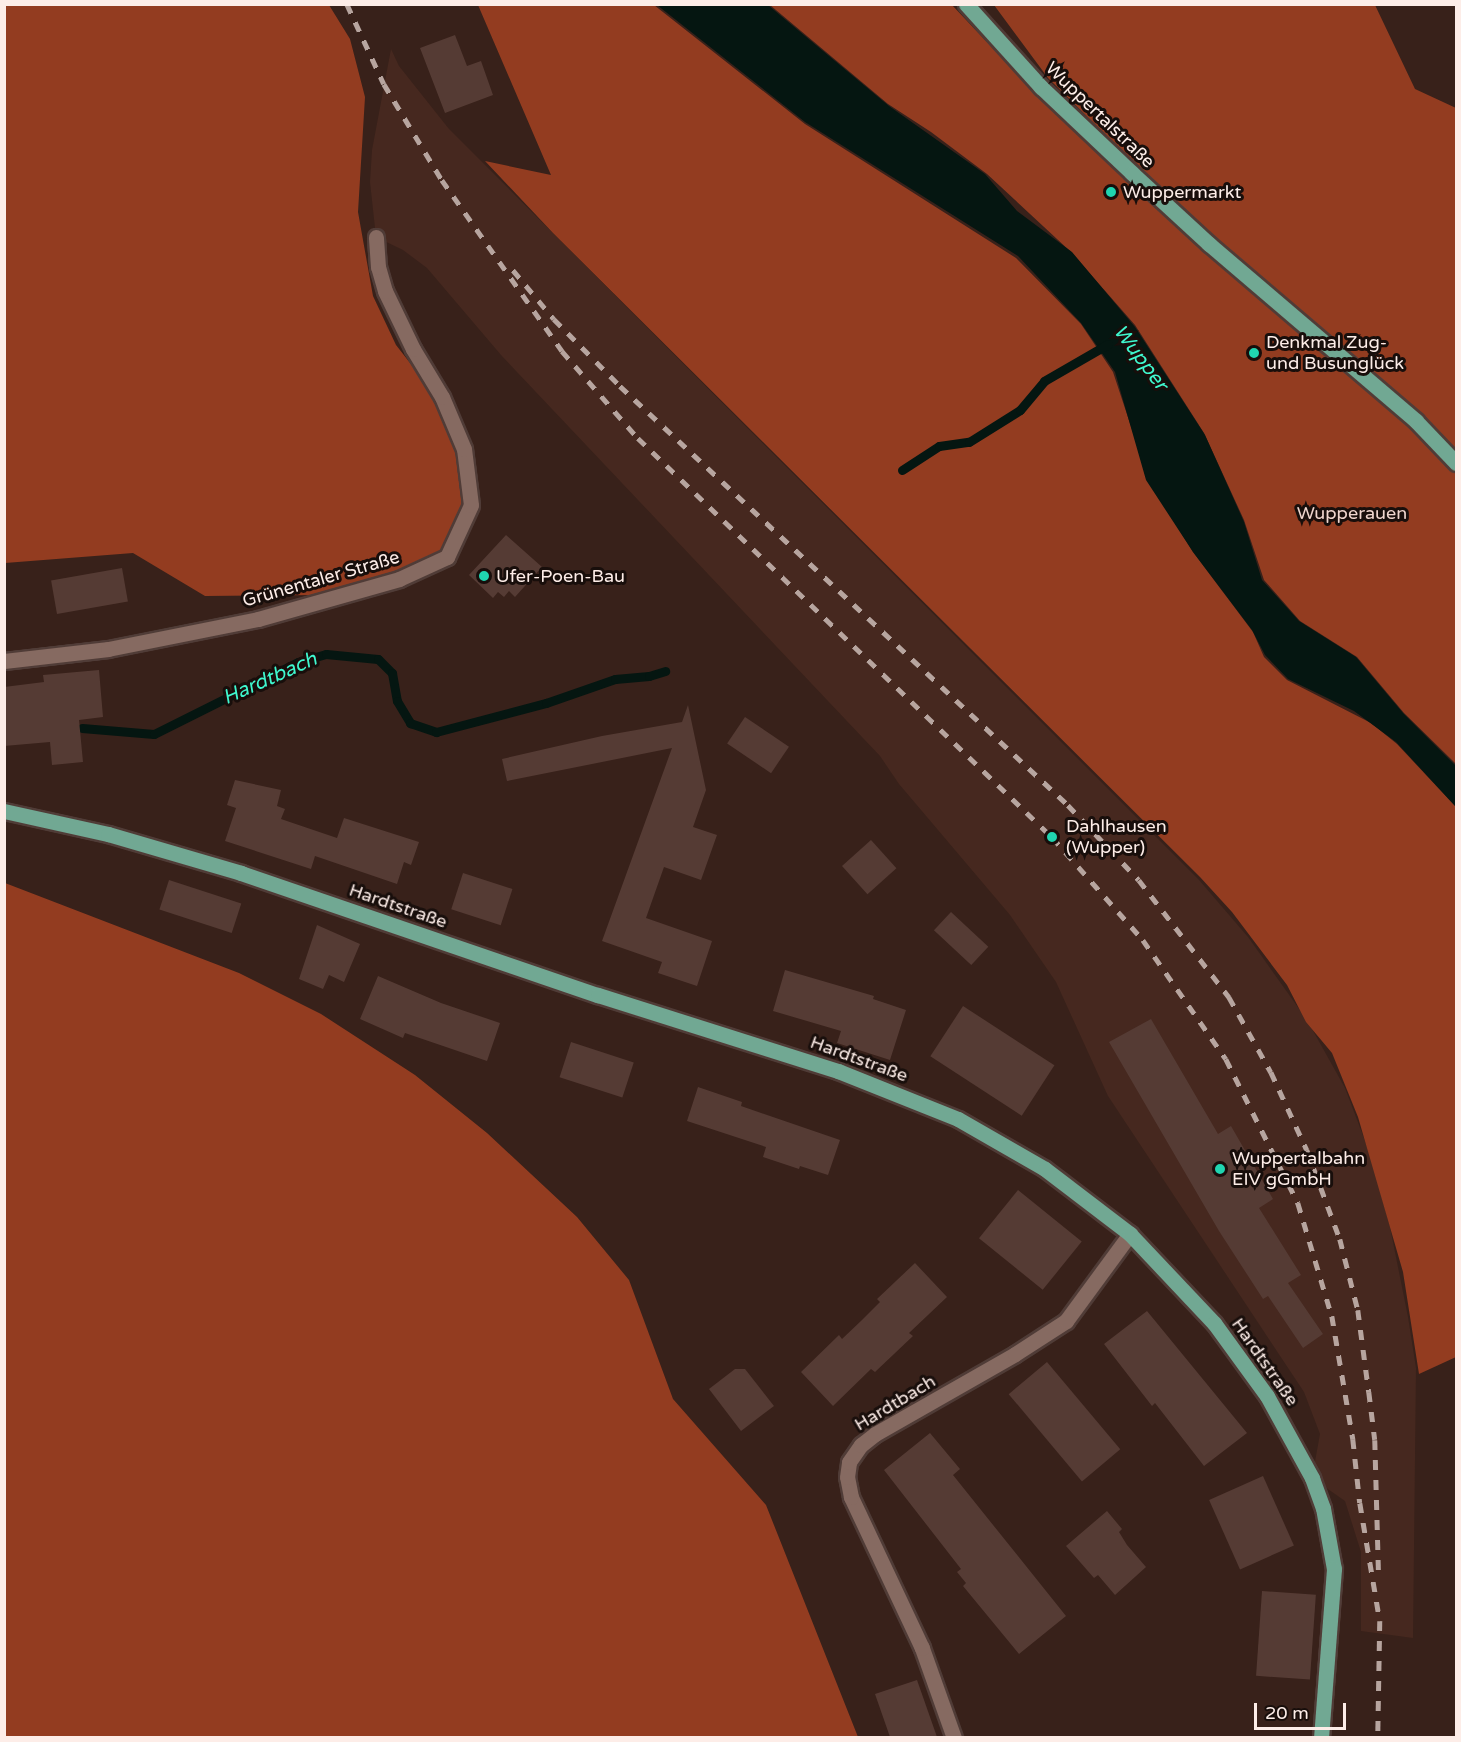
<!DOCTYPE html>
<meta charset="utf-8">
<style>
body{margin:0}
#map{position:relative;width:1461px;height:1742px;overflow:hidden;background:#38211a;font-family:"Varela Round",sans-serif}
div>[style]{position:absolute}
.built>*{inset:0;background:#46281f}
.forest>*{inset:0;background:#933c20}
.water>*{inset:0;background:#051611}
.stream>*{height:9px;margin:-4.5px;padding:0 4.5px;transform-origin:4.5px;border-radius:4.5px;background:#051611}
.building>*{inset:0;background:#553b34;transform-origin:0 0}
.roads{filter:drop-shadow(2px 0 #503c37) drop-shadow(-2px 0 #503c37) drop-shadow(0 2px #503c37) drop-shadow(0 -2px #503c37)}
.minor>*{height:15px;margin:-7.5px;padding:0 7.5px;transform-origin:7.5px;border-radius:7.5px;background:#866a61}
.major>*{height:15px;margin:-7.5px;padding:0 7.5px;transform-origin:7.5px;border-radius:7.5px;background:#71a893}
.rail>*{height:4.5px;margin-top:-2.25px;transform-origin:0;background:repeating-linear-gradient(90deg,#b7a59f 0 10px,transparent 0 20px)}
.dots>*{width:16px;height:16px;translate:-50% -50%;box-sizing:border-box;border:3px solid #180e0b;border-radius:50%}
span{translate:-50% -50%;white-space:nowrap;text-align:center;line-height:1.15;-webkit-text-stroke:6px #180e0b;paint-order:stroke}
.street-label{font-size:18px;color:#fdede8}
.poi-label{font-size:18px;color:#fdede8}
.left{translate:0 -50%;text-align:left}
.park-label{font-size:18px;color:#f0d6ce}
.water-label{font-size:20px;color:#3ff8cf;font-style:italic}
.frame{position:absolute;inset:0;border:6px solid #fdede8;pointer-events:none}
.scale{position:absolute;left:1254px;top:1703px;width:92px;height:27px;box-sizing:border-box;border:3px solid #fdede8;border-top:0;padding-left:8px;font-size:18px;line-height:21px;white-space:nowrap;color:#fdede8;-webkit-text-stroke:4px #180e0b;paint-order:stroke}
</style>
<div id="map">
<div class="built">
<i style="clip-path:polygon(391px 49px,399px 66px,449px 129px,1199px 880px,1248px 937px,1307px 1020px,1345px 1088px,1370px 1154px,1390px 1227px,1408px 1317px,1416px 1368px,1413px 1638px,1361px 1631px,1361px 1552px,1345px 1501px,1312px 1478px,1320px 1434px,1304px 1392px,1108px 1096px,1056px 982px,1010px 915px,899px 784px,880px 756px,501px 355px,427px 268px,403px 250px,376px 237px,370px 182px,372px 150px)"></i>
</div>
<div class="forest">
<i style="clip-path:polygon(5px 5px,329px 5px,350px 39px,365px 97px,358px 212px,373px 296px,396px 345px,439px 400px,459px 453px,466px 504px,443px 556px,399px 574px,323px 595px,205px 596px,133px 553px,5px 563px)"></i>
<i style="clip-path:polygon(478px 5px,654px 5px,805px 124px,1016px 258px,1081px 324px,1113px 372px,1149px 481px,1193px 552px,1253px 632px,1264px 657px,1287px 680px,1371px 723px,1397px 744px,1456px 807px,1456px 1357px,1419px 1374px,1403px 1272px,1358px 1117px,1332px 1053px,1306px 1022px,1287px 985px,1232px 912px,1200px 877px,553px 233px,485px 161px,551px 175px)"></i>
<i style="clip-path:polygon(770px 5px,952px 5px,1033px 91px,1200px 249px,1326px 351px,1413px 426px,1456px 469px,1456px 764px,1404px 713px,1357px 657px,1300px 621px,1264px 580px,1244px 520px,1204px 433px,1135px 325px,1071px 252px,987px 174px,931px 132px,888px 104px)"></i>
<i style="clip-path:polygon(994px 5px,1375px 5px,1415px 89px,1456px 108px,1456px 456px,1217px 242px,1141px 170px,1048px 78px)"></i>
<i style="clip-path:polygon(5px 883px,239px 973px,321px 1014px,415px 1075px,487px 1133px,577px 1217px,629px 1280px,673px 1399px,766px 1505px,858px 1737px,5px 1737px)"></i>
</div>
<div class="water">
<i style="clip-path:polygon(657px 5px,768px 5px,889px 106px,985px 174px,1017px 211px,1072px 252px,1135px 327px,1205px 435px,1244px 522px,1262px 580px,1299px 621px,1356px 657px,1403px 713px,1456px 766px,1456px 807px,1396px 742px,1354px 711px,1288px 679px,1265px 655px,1252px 630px,1193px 552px,1146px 480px,1115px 372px,1081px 323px,1018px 256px,805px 122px)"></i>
</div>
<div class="stream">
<i style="left:902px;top:470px;width:44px;rotate:-33deg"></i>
<i style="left:939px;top:446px;width:30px;rotate:-8deg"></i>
<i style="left:969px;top:442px;width:60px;rotate:-32.1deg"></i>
<i style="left:1020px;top:410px;width:38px;rotate:-50deg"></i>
<i style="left:1044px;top:381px;width:74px;rotate:-30deg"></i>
<i style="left:82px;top:728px;width:72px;rotate:4.8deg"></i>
<i style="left:154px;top:734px;width:161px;rotate:-26.6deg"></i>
<i style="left:298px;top:662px;width:29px;rotate:-16deg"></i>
<i style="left:326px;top:654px;width:52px;rotate:5.5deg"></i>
<i style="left:378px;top:659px;width:20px;rotate:45deg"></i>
<i style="left:392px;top:673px;width:28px;rotate:80deg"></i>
<i style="left:397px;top:701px;width:26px;rotate:59deg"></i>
<i style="left:410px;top:723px;width:28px;rotate:19deg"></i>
<i style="left:436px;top:732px;width:114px;rotate:-14.8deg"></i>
<i style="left:546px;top:703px;width:73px;rotate:-19.2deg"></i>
<i style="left:615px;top:679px;width:34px;rotate:-5deg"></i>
<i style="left:649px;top:676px;width:17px;rotate:-17deg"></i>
</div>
<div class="building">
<i style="clip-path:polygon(455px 35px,467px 66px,481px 61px,493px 95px,445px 113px,420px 48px)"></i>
<i style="clip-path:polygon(506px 535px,542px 567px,515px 597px,509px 591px,504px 597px,498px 592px,493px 598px,469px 575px)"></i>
<i style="left:122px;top:568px;width:34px;height:72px;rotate:80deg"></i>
<i style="clip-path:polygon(99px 670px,103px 717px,79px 720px,83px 762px,52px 765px,50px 742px,4px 746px,4px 687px,44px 682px,43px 675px)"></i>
<i style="clip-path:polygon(688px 705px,706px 790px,693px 827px,717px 835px,701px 880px,664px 867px,646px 918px,712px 941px,697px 986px,658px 973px,662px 962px,602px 941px,672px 748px,507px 781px,502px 759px,602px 736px,682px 722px)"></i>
<i style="left:745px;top:717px;width:53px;height:32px;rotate:34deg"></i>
<i style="clip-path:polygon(235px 780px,281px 790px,277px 806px,285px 809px,281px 819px,337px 838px,344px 818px,419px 842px,411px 865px,404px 862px,397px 884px,315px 856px,311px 869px,225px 841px,236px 808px,227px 805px)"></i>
<i style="left:871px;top:840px;width:38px;height:39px;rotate:48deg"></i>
<i style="left:463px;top:873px;width:52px;height:38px;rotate:18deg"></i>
<i style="left:169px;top:880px;width:76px;height:31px;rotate:18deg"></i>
<i style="left:951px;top:912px;width:51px;height:25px;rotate:43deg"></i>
<i style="clip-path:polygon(317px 925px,360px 944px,344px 982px,329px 975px,323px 989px,299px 979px)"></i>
<i style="clip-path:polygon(785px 970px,874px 996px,873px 999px,906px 1010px,890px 1060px,837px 1043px,841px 1031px,773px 1011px)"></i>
<i style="clip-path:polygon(378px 976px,441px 1003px,500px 1023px,487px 1061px,405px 1033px,403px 1038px,360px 1019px)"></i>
<i style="left:963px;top:1006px;width:109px;height:60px;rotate:33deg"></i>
<i style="clip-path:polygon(1151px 1019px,1218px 1134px,1231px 1126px,1273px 1199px,1259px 1208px,1301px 1275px,1288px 1283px,1323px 1334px,1303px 1348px,1268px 1296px,1263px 1299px,1219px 1231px,1109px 1042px)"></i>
<i style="left:571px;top:1042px;width:66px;height:37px;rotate:18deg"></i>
<i style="clip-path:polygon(698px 1087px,742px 1102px,741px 1106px,840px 1140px,828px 1175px,800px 1166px,799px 1169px,763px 1157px,766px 1147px,687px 1121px)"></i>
<i style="left:1018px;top:1190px;width:82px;height:62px;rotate:39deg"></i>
<i style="clip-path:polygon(915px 1263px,947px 1297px,909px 1333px,913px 1336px,875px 1372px,871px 1369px,833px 1406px,801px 1372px,839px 1335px,842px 1339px,862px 1320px,880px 1302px,877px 1299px)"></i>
<i style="clip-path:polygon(1147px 1311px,1247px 1433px,1204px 1466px,1155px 1403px,1152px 1406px,1104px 1344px)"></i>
<i style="left:1047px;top:1362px;width:114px;height:50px;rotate:50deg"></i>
<i style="clip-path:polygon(735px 1369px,745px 1369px,774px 1406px,741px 1431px,709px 1389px)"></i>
<i style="clip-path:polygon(930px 1433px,960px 1469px,953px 1475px,1066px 1616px,1019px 1654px,963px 1586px,966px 1583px,957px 1572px,961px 1569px,884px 1470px)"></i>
<i style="left:1263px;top:1476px;width:76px;height:59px;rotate:66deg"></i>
<i style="clip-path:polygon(1107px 1511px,1122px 1529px,1119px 1532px,1127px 1545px,1146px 1567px,1115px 1595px,1098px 1575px,1094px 1578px,1066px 1546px)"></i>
<i style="left:1262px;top:1591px;width:54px;height:85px;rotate:4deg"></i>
<i style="clip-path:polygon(917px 1680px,937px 1737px,890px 1737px,875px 1694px)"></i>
</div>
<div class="roads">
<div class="minor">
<i style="left:4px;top:661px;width:105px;rotate:-6.6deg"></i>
<i style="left:108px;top:649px;width:153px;rotate:-11.3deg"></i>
<i style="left:258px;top:619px;width:147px;rotate:-15.8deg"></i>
<i style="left:399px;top:579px;width:53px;rotate:-24.6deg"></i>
<i style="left:447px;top:557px;width:57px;rotate:-65.2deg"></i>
<i style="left:471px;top:505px;width:56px;rotate:-97.1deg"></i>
<i style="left:464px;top:449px;width:56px;rotate:-112.9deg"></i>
<i style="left:442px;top:397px;width:56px;rotate:-121.1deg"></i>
<i style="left:413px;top:349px;width:64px;rotate:-115.8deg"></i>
<i style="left:385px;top:291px;width:25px;rotate:-106deg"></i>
<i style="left:378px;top:267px;width:30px;rotate:-94deg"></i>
<i style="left:954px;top:1738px;width:96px;rotate:-109.6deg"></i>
<i style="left:922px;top:1648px;width:167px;rotate:-115.2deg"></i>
<i style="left:851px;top:1497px;width:20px;rotate:-101deg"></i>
<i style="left:847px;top:1477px;width:15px;rotate:-82deg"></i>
<i style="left:849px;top:1462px;width:21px;rotate:-55deg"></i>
<i style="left:861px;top:1445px;width:18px;rotate:-38deg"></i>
<i style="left:875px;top:1434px;width:161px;rotate:-29.7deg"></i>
<i style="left:1015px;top:1354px;width:61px;rotate:-32.9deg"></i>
<i style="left:1066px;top:1321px;width:108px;rotate:-53.7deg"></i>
</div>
<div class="major">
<i style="left:966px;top:4px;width:112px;rotate:47.9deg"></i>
<i style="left:1041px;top:87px;width:125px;rotate:43.4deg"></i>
<i style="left:1132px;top:173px;width:105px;rotate:42.7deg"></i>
<i style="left:1209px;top:244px;width:272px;rotate:40.5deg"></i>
<i style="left:1416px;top:421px;width:58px;rotate:46.4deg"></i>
<i style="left:4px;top:811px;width:107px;rotate:12.5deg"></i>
<i style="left:108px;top:834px;width:139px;rotate:16.3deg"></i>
<i style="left:241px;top:873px;width:377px;rotate:18.9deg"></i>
<i style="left:598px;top:995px;width:252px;rotate:17.6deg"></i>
<i style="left:838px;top:1071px;width:129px;rotate:21.8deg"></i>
<i style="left:958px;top:1119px;width:100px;rotate:29.9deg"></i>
<i style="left:1045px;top:1169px;width:107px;rotate:37.4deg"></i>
<i style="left:1130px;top:1234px;width:122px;rotate:46.7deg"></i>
<i style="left:1214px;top:1323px;width:90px;rotate:54deg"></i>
<i style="left:1267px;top:1396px;width:94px;rotate:61.2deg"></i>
<i style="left:1312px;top:1478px;width:32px;rotate:70deg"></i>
<i style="left:1323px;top:1508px;width:62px;rotate:79.8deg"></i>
<i style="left:1334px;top:1569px;width:169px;rotate:94.4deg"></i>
</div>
</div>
<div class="rail">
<i style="left:347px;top:4px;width:88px;rotate:65.2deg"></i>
<i style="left:384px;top:84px;width:112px;rotate:58.9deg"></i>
<i style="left:442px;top:180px;width:209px;rotate:54.9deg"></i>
<i style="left:562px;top:351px;width:116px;rotate:48.9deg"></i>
<i style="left:638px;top:438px;width:575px;rotate:43.94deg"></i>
<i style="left:1052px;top:837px;width:137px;rotate:48.5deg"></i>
<i style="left:1143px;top:940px;width:145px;rotate:55.1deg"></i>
<i style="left:1226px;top:1059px;width:161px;rotate:63.4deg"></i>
<i style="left:1298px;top:1203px;width:118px;rotate:73.3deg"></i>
<i style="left:1332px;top:1316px;width:125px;rotate:80.3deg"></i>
<i style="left:1353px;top:1439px;width:64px;rotate:83.8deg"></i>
<i style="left:1360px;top:1503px;width:120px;rotate:80.4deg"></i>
<i style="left:1380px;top:1621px;width:117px;rotate:91deg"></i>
<i style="left:513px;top:270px;width:64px;rotate:50.1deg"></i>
<i style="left:554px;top:319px;width:94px;rotate:45.4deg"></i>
<i style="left:620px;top:386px;width:613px;rotate:43.08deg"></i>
<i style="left:1068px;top:805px;width:103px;rotate:46.6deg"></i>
<i style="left:1139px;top:880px;width:148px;rotate:52.4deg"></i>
<i style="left:1229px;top:997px;width:86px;rotate:60.8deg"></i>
<i style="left:1271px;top:1072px;width:86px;rotate:65.2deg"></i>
<i style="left:1307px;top:1150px;width:95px;rotate:69.7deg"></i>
<i style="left:1340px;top:1239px;width:73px;rotate:75.8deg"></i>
<i style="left:1358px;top:1310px;width:83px;rotate:82.4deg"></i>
<i style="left:1369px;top:1392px;width:48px;rotate:82.9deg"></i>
<i style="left:1375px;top:1440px;width:139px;rotate:88.4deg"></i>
</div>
<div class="dots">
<i style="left:1111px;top:192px;background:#20d5b0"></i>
<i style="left:1254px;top:353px;background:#20d5b0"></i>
<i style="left:484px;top:576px;background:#20d5b0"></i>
<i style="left:1052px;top:837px;background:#20d5b0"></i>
<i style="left:1220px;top:1169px;background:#20d5b0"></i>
</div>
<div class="street-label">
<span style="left:1100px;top:115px;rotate:44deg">Wuppertalstraße</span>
<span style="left:321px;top:579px;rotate:-16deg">Grünentaler Straße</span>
<span style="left:398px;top:906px;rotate:19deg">Hardtstraße</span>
<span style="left:859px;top:1059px;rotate:20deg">Hardtstraße</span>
<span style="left:1265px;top:1362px;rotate:55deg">Hardtstraße</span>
<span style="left:895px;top:1403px;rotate:-31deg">Hardtbach</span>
</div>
<div class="poi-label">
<span class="left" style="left:1123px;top:192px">Wuppermarkt</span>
<span class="left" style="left:1266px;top:353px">Denkmal Zug-<br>und Busunglück</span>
<span class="left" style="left:496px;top:576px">Ufer-Poen-Bau</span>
<span class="left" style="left:1066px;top:837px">Dahlhausen<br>(Wupper)</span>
<span class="left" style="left:1232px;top:1169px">Wuppertalbahn<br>EIV gGmbH</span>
</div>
<div class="park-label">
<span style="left:1352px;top:513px">Wupperauen</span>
</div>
<div class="water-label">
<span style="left:1140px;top:358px;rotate:53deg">Wupper</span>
<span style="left:270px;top:679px;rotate:-24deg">Hardtbach</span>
</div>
<div class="frame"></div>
<div class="scale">20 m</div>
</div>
